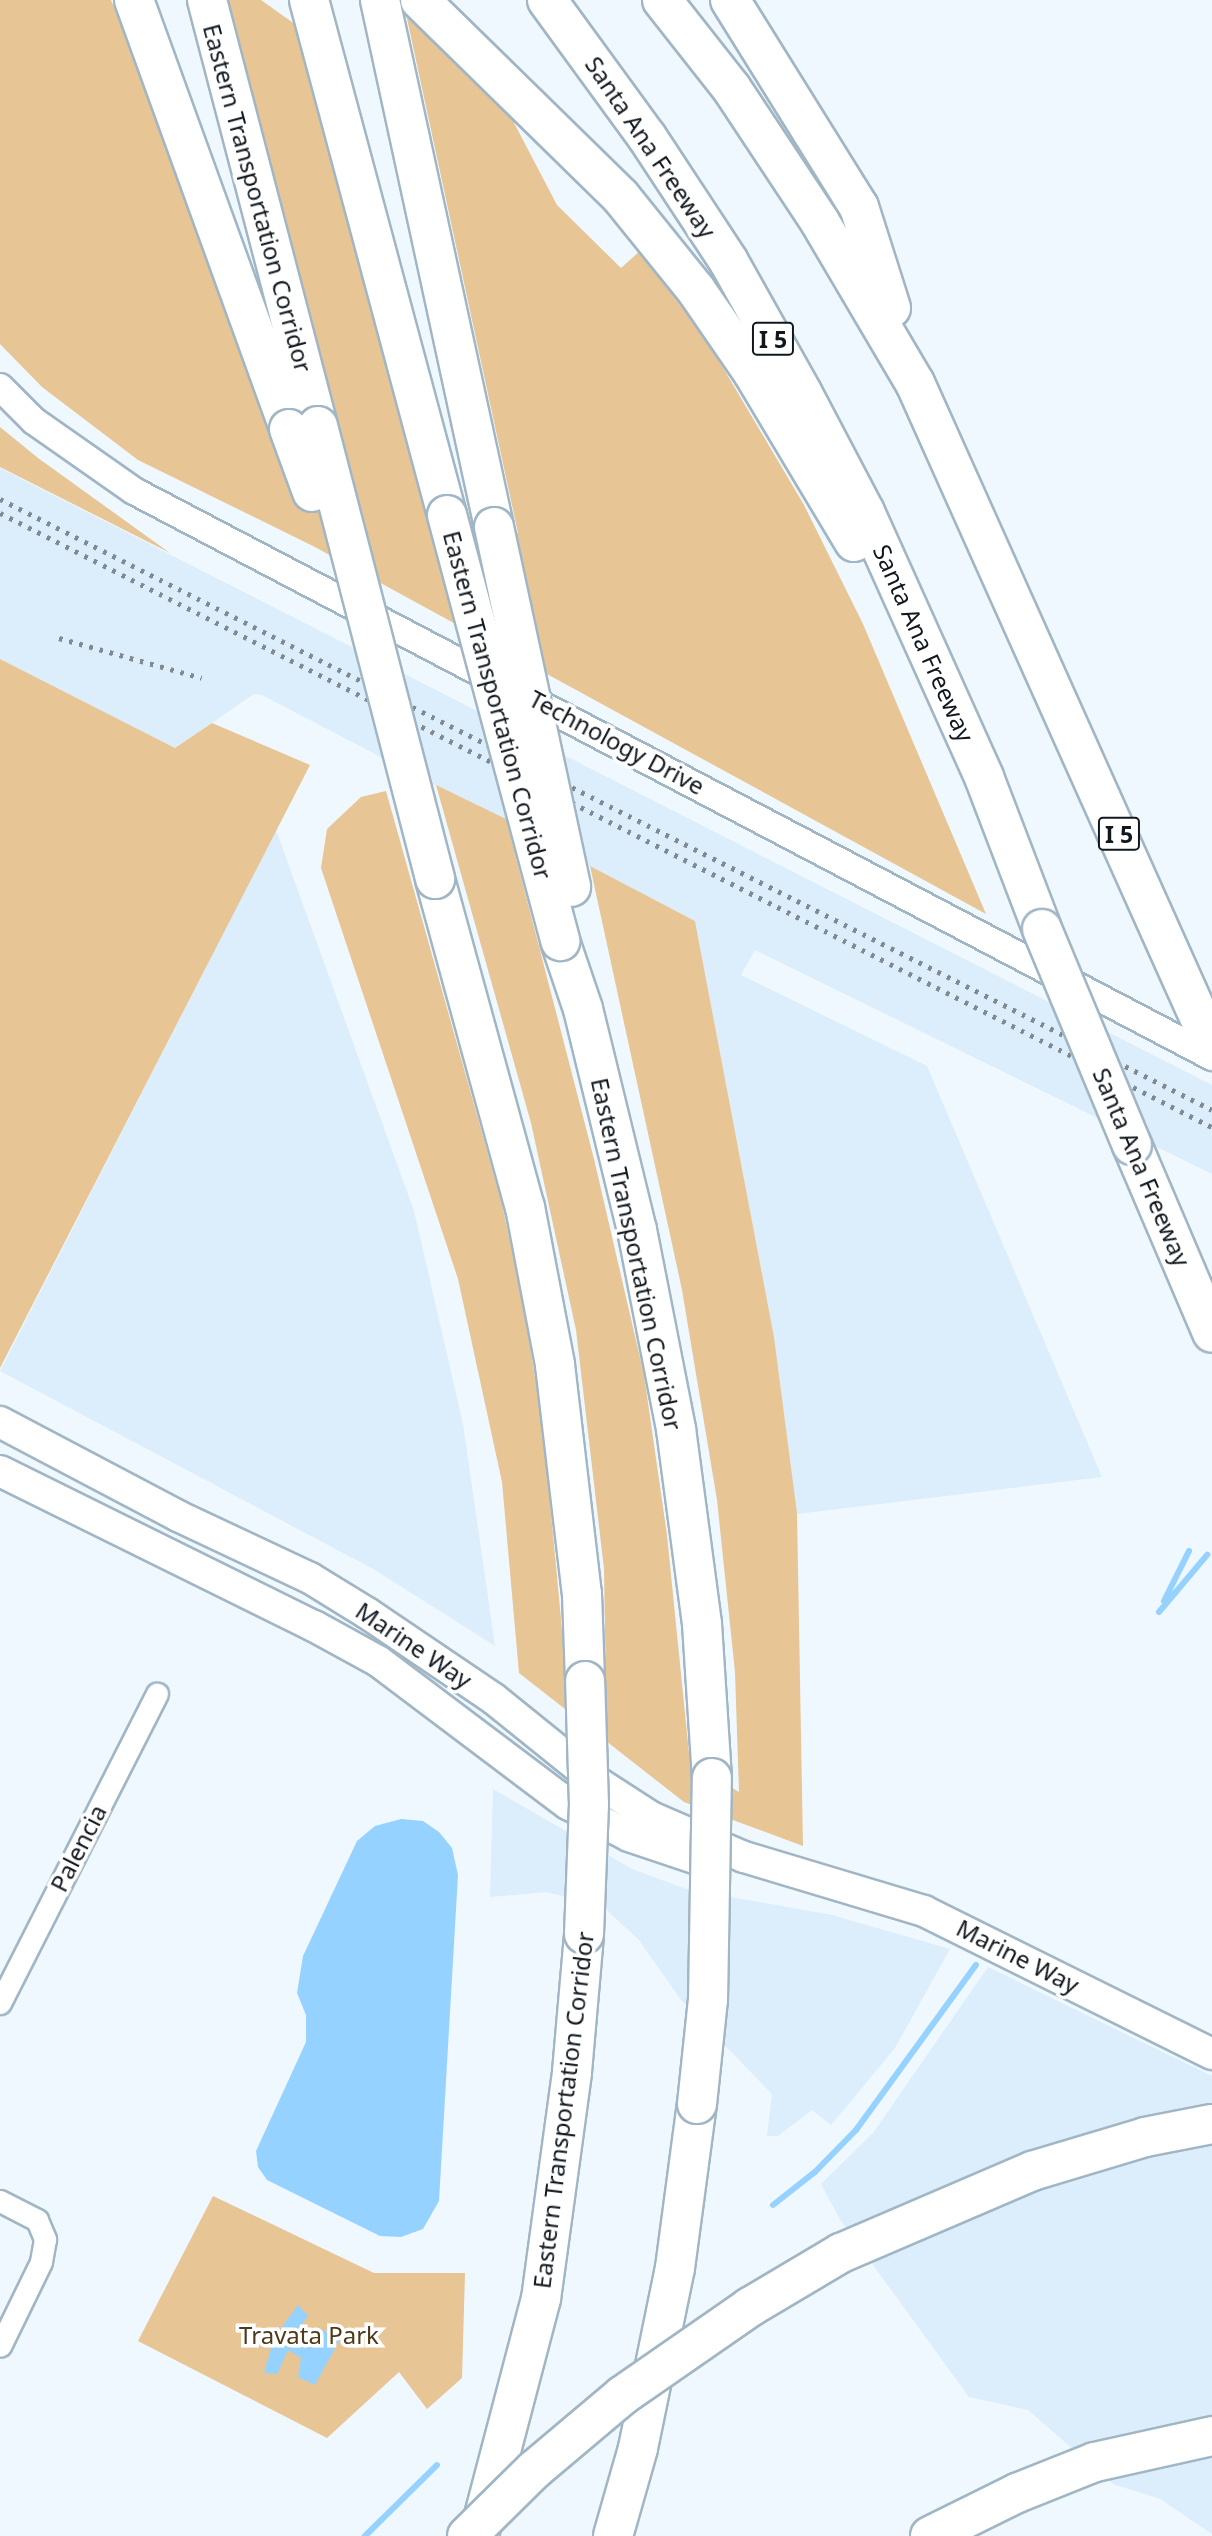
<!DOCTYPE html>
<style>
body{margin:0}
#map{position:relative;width:1212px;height:2536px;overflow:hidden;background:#eff8ff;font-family:"Noto Sans",sans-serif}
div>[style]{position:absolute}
.built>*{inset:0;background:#dcedfb}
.green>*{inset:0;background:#e7c595}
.water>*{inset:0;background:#95d2ff}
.stream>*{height:6px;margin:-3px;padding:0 3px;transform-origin:3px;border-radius:3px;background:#95d2ff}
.roads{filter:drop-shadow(2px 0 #a1b6c5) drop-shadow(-2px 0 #a1b6c5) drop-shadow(0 2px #a1b6c5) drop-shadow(0 -2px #a1b6c5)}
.minor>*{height:21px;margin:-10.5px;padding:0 10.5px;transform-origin:10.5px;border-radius:10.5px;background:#fff}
.tertiary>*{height:26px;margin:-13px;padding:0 13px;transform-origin:13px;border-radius:13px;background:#fff}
.secondary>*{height:30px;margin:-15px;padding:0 15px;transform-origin:15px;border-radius:15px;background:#fff}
.motorway>*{height:38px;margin:-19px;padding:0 19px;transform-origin:19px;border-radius:19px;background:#fff}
.rail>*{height:5px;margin-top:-2.5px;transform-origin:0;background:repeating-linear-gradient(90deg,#828a91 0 3.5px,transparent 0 10.5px)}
.bridges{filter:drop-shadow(2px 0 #a1b6c5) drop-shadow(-2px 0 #a1b6c5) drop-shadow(0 2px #a1b6c5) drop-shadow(0 -2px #a1b6c5)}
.motorway-bridge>*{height:38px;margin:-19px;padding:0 19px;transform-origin:19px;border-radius:19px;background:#fff}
span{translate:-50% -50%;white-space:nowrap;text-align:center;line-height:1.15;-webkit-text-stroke:7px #fff;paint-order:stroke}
.shield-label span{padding:2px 5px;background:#fff;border:2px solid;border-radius:5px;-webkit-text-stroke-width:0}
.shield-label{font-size:23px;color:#10181e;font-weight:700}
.street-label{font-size:24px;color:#10181e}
.park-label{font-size:24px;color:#4e3918}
</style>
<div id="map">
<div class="built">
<i style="clip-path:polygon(0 468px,1212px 1085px,1212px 1174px,755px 950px,741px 975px,927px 1066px,1102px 1477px,797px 1514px,774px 1337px,695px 921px,262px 695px,254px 694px,175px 748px,0 659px)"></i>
<i style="clip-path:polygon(276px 830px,414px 1211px,463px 1424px,495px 1646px,375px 1570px,0 1371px)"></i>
<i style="clip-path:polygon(493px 1789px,632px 1869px,686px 1889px,832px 1915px,950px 1949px,895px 2048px,831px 2125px,812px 2110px,778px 2136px,767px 2136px,772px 2094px,681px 2000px,639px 1940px,602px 1906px,546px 1892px,490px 1897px)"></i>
<i style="clip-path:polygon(988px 1967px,1212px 2076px,1212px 2534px,1160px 2499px,1113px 2484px,1028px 2410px,969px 2397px,841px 2221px,821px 2184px,873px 2133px)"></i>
</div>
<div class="green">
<i style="clip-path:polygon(0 0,111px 0,167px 140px,346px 466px,223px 0,261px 0,299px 27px,429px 513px,518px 533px,406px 14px,512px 119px,557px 205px,621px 268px,640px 251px,709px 344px,804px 505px,863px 624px,986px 914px,313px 546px,138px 460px,42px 387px,0 344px)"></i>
<i style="clip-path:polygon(0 427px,38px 458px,170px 553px,0 467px)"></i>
<i style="clip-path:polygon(0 659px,175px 748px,212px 723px,310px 765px,0 1368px)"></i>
<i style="clip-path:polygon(436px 785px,506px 819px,594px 1159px,644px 1375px,667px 1535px,690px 1763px,739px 1792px,735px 1672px,717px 1500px,682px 1290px,590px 866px,695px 921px,774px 1337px,797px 1513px,803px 1846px,684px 1802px,519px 1673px,502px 1482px,458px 1279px,321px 868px,327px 829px,361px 797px,386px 791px,502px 1204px,524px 1307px,543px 1428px,566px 1672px,606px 1693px,604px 1569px,576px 1330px,531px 1123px)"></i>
<i style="clip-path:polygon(213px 2196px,374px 2273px,465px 2273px,462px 2378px,427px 2409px,399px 2372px,327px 2438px,138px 2341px)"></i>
</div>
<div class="water">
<i style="clip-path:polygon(401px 1819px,423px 1821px,439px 1832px,452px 1848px,458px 1875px,439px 2201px,423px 2229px,401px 2237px,380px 2236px,267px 2180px,258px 2167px,256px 2151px,306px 2042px,306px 2015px,297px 1993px,303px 1956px,357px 1841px,375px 1826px)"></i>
<i style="clip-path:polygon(298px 2305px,308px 2316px,292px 2337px,308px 2345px,321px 2329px,340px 2339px,315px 2385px,298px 2377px,301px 2358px,288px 2350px,277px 2374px,264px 2373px,274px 2338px)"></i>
</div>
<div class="stream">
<i style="left:1164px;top:1601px;width:56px;rotate:-63.4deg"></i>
<i style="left:1159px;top:1612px;width:75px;rotate:-49.9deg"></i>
<i style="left:773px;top:2205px;width:53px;rotate:-38.2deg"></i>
<i style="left:815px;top:2172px;width:59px;rotate:-45.7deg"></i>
<i style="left:856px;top:2130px;width:204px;rotate:-54deg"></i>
<i style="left:365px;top:2536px;width:101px;rotate:-44.6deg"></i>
</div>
<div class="roads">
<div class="minor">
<i style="left:0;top:2003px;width:347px;rotate:-63.1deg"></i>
<i style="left:0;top:2201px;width:42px;rotate:27.2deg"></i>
<i style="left:37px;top:2220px;width:21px;rotate:67deg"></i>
<i style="left:45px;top:2239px;width:23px;rotate:100deg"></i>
<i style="left:41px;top:2262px;width:93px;rotate:116deg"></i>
</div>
<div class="tertiary">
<i style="left:0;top:387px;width:48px;rotate:45deg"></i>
<i style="left:34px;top:421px;width:122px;rotate:35deg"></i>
<i style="left:134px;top:491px;width:1218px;rotate:27.7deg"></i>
</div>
<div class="secondary">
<i style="left:0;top:1422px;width:201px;rotate:27.8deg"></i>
<i style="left:178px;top:1516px;width:146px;rotate:25.2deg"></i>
<i style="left:310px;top:1578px;width:67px;rotate:31.6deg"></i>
<i style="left:367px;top:1613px;width:153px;rotate:34.1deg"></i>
<i style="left:494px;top:1699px;width:132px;rotate:38.9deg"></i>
<i style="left:597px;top:1782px;width:64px;rotate:32.9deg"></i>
<i style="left:651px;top:1817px;width:101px;rotate:23.3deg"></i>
<i style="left:744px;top:1857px;width:188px;rotate:16.7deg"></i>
<i style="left:924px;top:1911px;width:322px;rotate:26.4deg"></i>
<i style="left:0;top:1471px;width:350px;rotate:26.3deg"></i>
<i style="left:314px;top:1626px;width:73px;rotate:28.7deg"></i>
<i style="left:378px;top:1661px;width:238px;rotate:37deg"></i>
<i style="left:568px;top:1804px;width:69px;rotate:27.7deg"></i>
<i style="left:629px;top:1836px;width:84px;rotate:18.6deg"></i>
</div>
<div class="motorway">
<i style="left:134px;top:0;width:456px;rotate:70.1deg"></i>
<i style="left:207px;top:0;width:440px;rotate:75.4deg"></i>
<i style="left:309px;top:0;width:533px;rotate:75deg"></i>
<i style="left:380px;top:0;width:539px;rotate:77.79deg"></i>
<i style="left:420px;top:0;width:281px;rotate:44.4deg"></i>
<i style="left:621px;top:197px;width:119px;rotate:51.1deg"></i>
<i style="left:696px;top:290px;width:101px;rotate:55.5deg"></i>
<i style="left:753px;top:373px;width:197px;rotate:59.1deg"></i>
<i style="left:547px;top:0;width:170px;rotate:53.9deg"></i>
<i style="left:647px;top:137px;width:149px;rotate:56.7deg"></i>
<i style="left:729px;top:262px;width:151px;rotate:60.7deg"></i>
<i style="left:803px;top:394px;width:133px;rotate:62.3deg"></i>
<i style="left:865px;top:512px;width:290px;rotate:65.8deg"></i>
<i style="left:984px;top:777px;width:163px;rotate:69.1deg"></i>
<i style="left:662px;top:0;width:113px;rotate:51.8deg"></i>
<i style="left:732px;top:89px;width:159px;rotate:56.5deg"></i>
<i style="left:820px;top:222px;width:187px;rotate:59.5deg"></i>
<i style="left:915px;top:383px;width:726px;rotate:65.87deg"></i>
<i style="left:730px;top:0;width:244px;rotate:58.1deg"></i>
<i style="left:859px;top:207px;width:106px;rotate:72.4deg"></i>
<i style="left:435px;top:879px;width:340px;rotate:74.7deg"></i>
<i style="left:525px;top:1207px;width:161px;rotate:79.2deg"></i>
<i style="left:555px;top:1365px;width:231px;rotate:83.3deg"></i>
<i style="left:582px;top:1594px;width:87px;rotate:88deg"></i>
<i style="left:560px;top:941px;width:72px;rotate:71.3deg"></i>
<i style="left:583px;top:1009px;width:228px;rotate:76.3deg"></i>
<i style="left:637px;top:1230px;width:203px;rotate:78.9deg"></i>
<i style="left:676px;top:1429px;width:197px;rotate:82.4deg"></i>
<i style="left:702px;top:1624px;width:154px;rotate:86.3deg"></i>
<i style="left:1132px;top:1145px;width:204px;rotate:66.9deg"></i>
<i style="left:480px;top:2531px;width:240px;rotate:-75.3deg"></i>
<i style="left:541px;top:2299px;width:229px;rotate:-82.2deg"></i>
<i style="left:572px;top:2072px;width:139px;rotate:-85deg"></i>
<i style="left:613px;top:2536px;width:91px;rotate:-74.1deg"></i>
<i style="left:638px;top:2448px;width:184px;rotate:-78.4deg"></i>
<i style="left:675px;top:2268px;width:165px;rotate:-82.4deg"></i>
<i style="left:930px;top:2536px;width:97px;rotate:-26.3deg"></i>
<i style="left:1017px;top:2493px;width:84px;rotate:-21.7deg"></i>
<i style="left:1095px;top:2462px;width:120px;rotate:-12.5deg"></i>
</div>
</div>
<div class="rail">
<i style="left:0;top:499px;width:1357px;rotate:26.75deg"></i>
<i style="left:0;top:513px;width:1359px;rotate:26.87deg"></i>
<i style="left:59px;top:638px;width:148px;rotate:15.6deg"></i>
</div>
<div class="bridges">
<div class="motorway-bridge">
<i style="left:318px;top:426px;width:468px;rotate:75.5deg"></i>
<i style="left:289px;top:429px;width:67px;rotate:69.9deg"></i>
<i style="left:447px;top:515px;width:441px;rotate:75.1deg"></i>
<i style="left:494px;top:527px;width:368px;rotate:77.9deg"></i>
<i style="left:1042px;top:929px;width:234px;rotate:67.4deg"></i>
<i style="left:584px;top:1934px;width:129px;rotate:-87.8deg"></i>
<i style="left:589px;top:1805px;width:124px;rotate:-91.8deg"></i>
<i style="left:697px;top:2104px;width:105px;rotate:-84deg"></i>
<i style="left:708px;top:2000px;width:222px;rotate:-89deg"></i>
<i style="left:467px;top:2536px;width:94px;rotate:-44.6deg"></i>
<i style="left:534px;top:2470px;width:116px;rotate:-40.1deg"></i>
<i style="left:623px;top:2395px;width:155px;rotate:-34.7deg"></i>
<i style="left:750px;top:2307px;width:106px;rotate:-30.7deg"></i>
<i style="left:841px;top:2253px;width:208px;rotate:-23.2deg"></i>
<i style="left:1032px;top:2171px;width:118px;rotate:-16.7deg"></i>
<i style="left:1145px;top:2137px;width:68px;rotate:-11deg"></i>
</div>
</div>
<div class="shield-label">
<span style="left:773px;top:339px">I 5</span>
<span style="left:1119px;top:834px">I 5</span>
</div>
<div class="street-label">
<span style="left:651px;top:147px;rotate:56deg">Santa Ana Freeway</span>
<span style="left:258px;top:198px;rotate:75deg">Eastern Transportation Corridor</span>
<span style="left:924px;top:643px;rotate:66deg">Santa Ana Freeway</span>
<span style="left:498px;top:705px;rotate:75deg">Eastern Transportation Corridor</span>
<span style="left:617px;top:742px;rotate:28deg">Technology Drive</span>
<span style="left:1142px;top:1167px;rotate:67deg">Santa Ana Freeway</span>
<span style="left:637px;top:1254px;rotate:78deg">Eastern Transportation Corridor</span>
<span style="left:414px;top:1645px;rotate:34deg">Marine Way</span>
<span style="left:78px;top:1848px;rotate:-63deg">Palencia</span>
<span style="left:1018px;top:1956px;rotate:27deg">Marine Way</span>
<span style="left:563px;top:2110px;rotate:-83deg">Eastern Transportation Corridor</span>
</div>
<div class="park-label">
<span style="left:309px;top:2335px">Travata Park</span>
</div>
</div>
